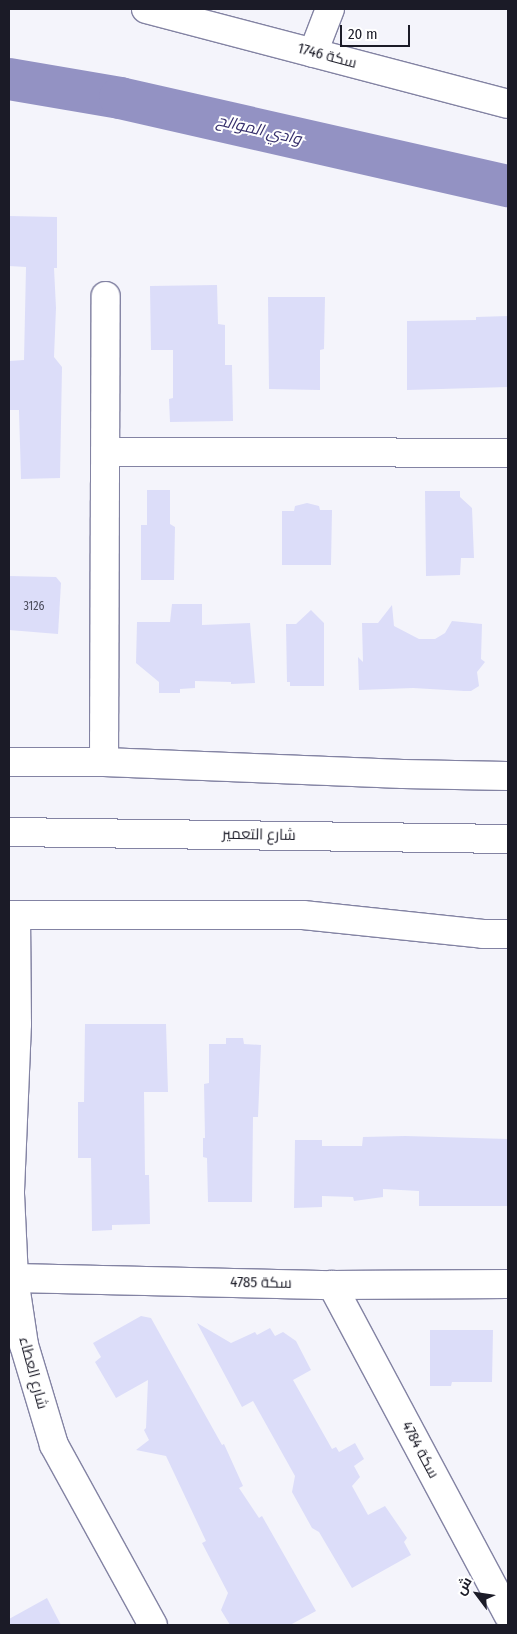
<!DOCTYPE html>
<meta charset="utf-8">
<style>
body{margin:0}
#map{position:relative;width:517px;height:1634px;overflow:hidden;background:#f4f4fb;font-family:"Fira Sans Condensed",Cairo,sans-serif}
div>[style]{position:absolute}
.river>*{height:42px;margin:-21px;padding:0 21px;transform-origin:21px;border-radius:21px;background:#9392c3}
.building>*{inset:0;background:#dcddf9}
.roads{filter:drop-shadow(1px 0 #8383a3) drop-shadow(-1px 0 #8383a3) drop-shadow(0 1px #8383a3) drop-shadow(0 -1px #8383a3)}
.minor>*{height:28px;margin:-14px;padding:0 14px;transform-origin:14px;border-radius:14px;background:#fff}
.tertiary>*{height:28px;margin:-14px;padding:0 14px;transform-origin:14px;border-radius:14px;background:#fff}
.secondary>*{height:28px;margin:-14px;padding:0 14px;transform-origin:14px;border-radius:14px;background:#fff}
span{translate:-50% -50%;white-space:nowrap;text-align:center;line-height:1.15;-webkit-text-stroke:4px #fff;paint-order:stroke}
.number-label{font-size:12px;color:#4b4c5c}
.number-label span{-webkit-text-stroke-width:0}
.street-label{font-size:15px;color:#1b1b27}
.water-label{font-size:16px;color:#352e6b;font-style:italic}
.frame{position:absolute;inset:0;border:10px solid #1b1b27;pointer-events:none}
.north{position:absolute;left:452px;top:1569px;width:50px;height:50px;-webkit-text-stroke:4px #fff;paint-order:stroke;rotate:301deg;font-size:14px;font-weight:700;line-height:20px;text-align:center;color:#1b1b27}
.north::after{content:'';display:block;margin:auto;width:18px;height:22px;background:#1b1b27;clip-path:polygon(50% 0,100% 100%,50% 72%,0 100%)}
.scale{position:absolute;left:340px;top:25px;width:70px;height:22px;box-sizing:border-box;border:2px solid #1b1b27;border-top:0;padding-left:6px;font-size:15px;line-height:18px;white-space:nowrap;color:#1b1b27;-webkit-text-stroke:4px #fff;paint-order:stroke}
</style>
<div id="map">
<div class="river">
<i style="left:9px;top:79px;width:113px;rotate:9.7deg"></i>
<i style="left:120px;top:98px;width:398px;rotate:12.8deg"></i>
</div>
<div class="building">
<i style="clip-path:polygon(9px 216px,57px 217px,57px 268px,54px 268px,56px 308px,54px 357px,62px 367px,60px 478px,21px 479px,19px 410px,9px 410px,9px 361px,24px 360px,26px 267px,9px 266px)"></i>
<i style="clip-path:polygon(217px 285px,218px 324px,225px 325px,225px 365px,232px 365px,233px 421px,170px 422px,169px 399px,173px 398px,173px 350px,151px 350px,150px 286px)"></i>
<i style="clip-path:polygon(268px 297px,325px 297px,324px 349px,320px 350px,320px 390px,269px 389px)"></i>
<i style="clip-path:polygon(508px 316px,508px 387px,407px 390px,407px 321px,476px 320px,476px 317px)"></i>
<i style="clip-path:polygon(147px 490px,170px 490px,170px 524px,175px 527px,174px 580px,141px 580px,141px 525px,147px 525px)"></i>
<i style="clip-path:polygon(425px 491px,460px 491px,460px 497px,472px 508px,474px 558px,461px 558px,460px 575px,426px 576px)"></i>
<i style="clip-path:polygon(307px 503px,319px 506px,320px 510px,332px 510px,331px 565px,282px 565px,282px 511px,294px 511px,295px 506px)"></i>
<i style="clip-path:polygon(9px 576px,56px 577px,61px 583px,58px 634px,9px 630px)"></i>
<i style="clip-path:polygon(172px 604px,202px 604px,202px 625px,250px 623px,255px 683px,231px 684px,231px 682px,195px 681px,195px 688px,180px 689px,180px 693px,159px 693px,159px 682px,136px 663px,137px 622px,170px 622px)"></i>
<i style="clip-path:polygon(392px 605px,394px 626px,419px 639px,435px 639px,445px 633px,452px 621px,482px 624px,481px 659px,485px 662px,477px 672px,479px 686px,471px 691px,464px 691px,413px 688px,359px 690px,358px 657px,363px 662px,362px 623px,378px 623px)"></i>
<i style="clip-path:polygon(311px 610px,324px 623px,324px 686px,290px 686px,290px 682px,287px 682px,286px 624px,296px 624px)"></i>
<i style="clip-path:polygon(85px 1024px,166px 1024px,168px 1092px,144px 1092px,145px 1175px,149px 1175px,150px 1224px,112px 1225px,112px 1230px,92px 1231px,91px 1158px,78px 1158px,78px 1102px,84px 1102px)"></i>
<i style="clip-path:polygon(226px 1038px,243px 1038px,244px 1044px,261px 1045px,258px 1117px,253px 1117px,252px 1202px,208px 1202px,207px 1158px,203px 1157px,203px 1138px,205px 1138px,204px 1084px,209px 1083px,209px 1044px,226px 1044px)"></i>
<i style="clip-path:polygon(405px 1136px,508px 1139px,508px 1206px,419px 1206px,419px 1191px,383px 1189px,383px 1197px,354px 1201px,353px 1197px,322px 1196px,322px 1207px,294px 1208px,295px 1140px,322px 1140px,322px 1146px,362px 1146px,363px 1137px)"></i>
<i style="clip-path:polygon(141px 1316px,151px 1318px,222px 1445px,224px 1444px,243px 1486px,239px 1488px,259px 1518px,262px 1516px,316px 1611px,290px 1625px,230px 1625px,221px 1610px,228px 1593px,202px 1543px,206px 1541px,166px 1456px,136px 1450px,149px 1440px,144px 1430px,146px 1428px,148px 1380px,116px 1398px,95px 1362px,101px 1357px,93px 1343px)"></i>
<i style="clip-path:polygon(197px 1323px,231px 1343px,255px 1332px,257px 1335px,270px 1328px,275px 1336px,283px 1332px,296px 1341px,311px 1370px,293px 1380px,332px 1449px,336px 1447px,339px 1452px,355px 1443px,364px 1459px,354px 1466px,360px 1477px,352px 1486px,368px 1515px,385px 1506px,407px 1538px,404px 1542px,411px 1555px,352px 1588px,319px 1532px,312px 1528px,292px 1492px,295px 1476px,253px 1401px,242px 1407px)"></i>
<i style="clip-path:polygon(430px 1330px,493px 1330px,492px 1382px,452px 1382px,451px 1386px,430px 1386px)"></i>
<i style="clip-path:polygon(47px 1598px,61px 1625px,9px 1625px,9px 1619px)"></i>
</div>
<div class="roads">
<div class="minor">
<i style="left:146px;top:9px;width:374px;rotate:14.7deg"></i>
<i style="left:313px;top:53px;width:47px;rotate:-68.9deg"></i>
<i style="left:107px;top:452px;width:401px;rotate:0.1deg"></i>
<i style="left:9px;top:762px;width:95px"></i>
<i style="left:104px;top:762px;width:299px;rotate:2.3deg"></i>
<i style="left:403px;top:774px;width:105px;rotate:1.1deg"></i>
<i style="left:104px;top:762px;width:466px;rotate:-89.8deg"></i>
<i style="left:9px;top:915px;width:294px"></i>
<i style="left:303px;top:915px;width:181px;rotate:6deg"></i>
<i style="left:483px;top:934px;width:25px"></i>
<i style="left:14px;top:1278px;width:318px;rotate:1.3deg"></i>
<i style="left:332px;top:1285px;width:176px;rotate:-0.3deg"></i>
<i style="left:332px;top:1285px;width:374px;rotate:61.9deg"></i>
</div>
<div class="tertiary">
<i style="left:16px;top:915px;width:109px;rotate:89.5deg"></i>
<i style="left:17px;top:1024px;width:170px;rotate:92.4deg"></i>
<i style="left:10px;top:1194px;width:84px;rotate:87.3deg"></i>
<i style="left:14px;top:1278px;width:68px;rotate:81.5deg"></i>
<i style="left:24px;top:1345px;width:104px;rotate:73.3deg"></i>
<i style="left:54px;top:1445px;width:205px;rotate:61.2deg"></i>
</div>
<div class="secondary">
<i style="left:9px;top:832px;width:499px;rotate:0.8deg"></i>
</div>
</div>
<div class="number-label">
<span style="left:34px;top:607px">3126</span>
</div>
<div class="street-label">
<span style="left:327px;top:56px;rotate:15deg">سكة 1746</span>
<span style="left:259px;top:835px;rotate:1deg">شارع التعمير</span>
<span style="left:261px;top:1283px;rotate:1deg">سكة 4785</span>
<span style="left:33px;top:1373px;rotate:75deg">شارع العطاء</span>
<span style="left:420px;top:1450px;rotate:62deg">سكة 4784</span>
</div>
<div class="water-label">
<span style="left:259px;top:130px;rotate:13deg">وادي الموالح</span>
</div>
<div class="frame"></div>
<div class="north">ش</div>
<div class="scale">20 m</div>
</div>
